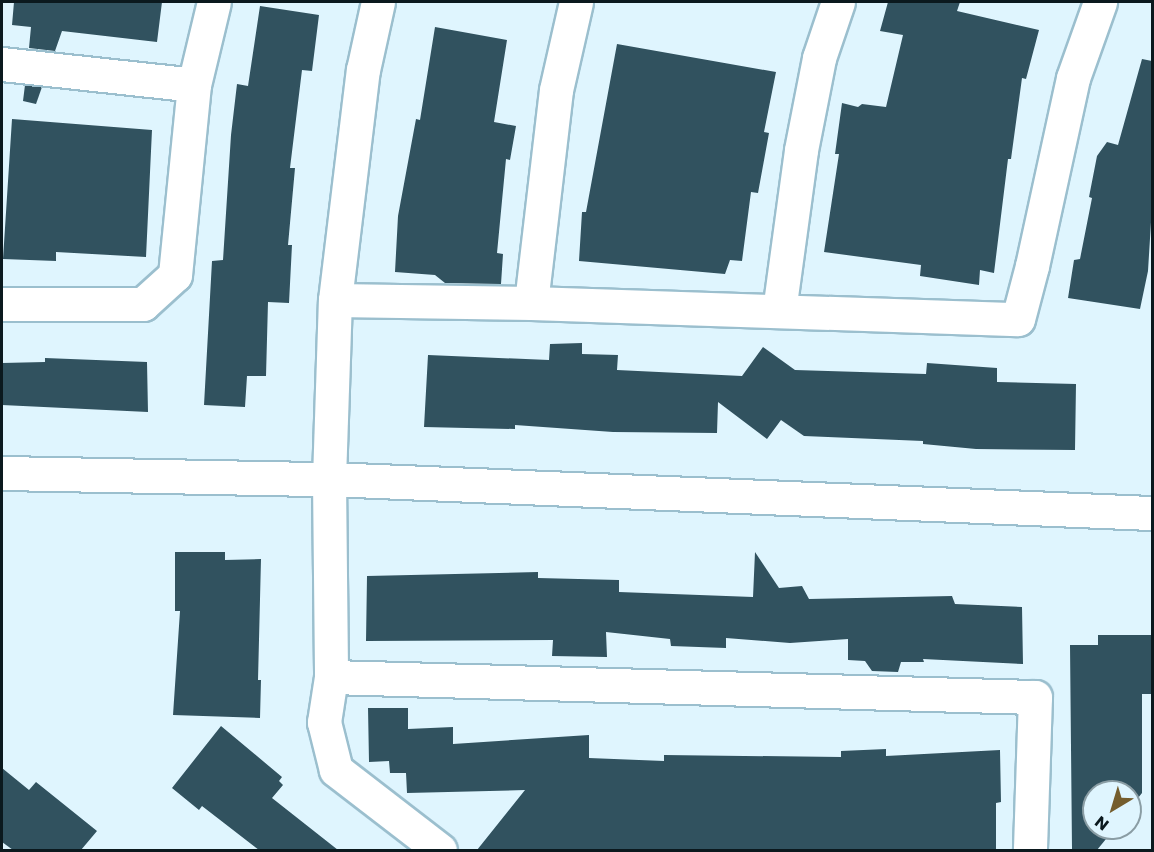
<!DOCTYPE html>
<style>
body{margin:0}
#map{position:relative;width:1154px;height:852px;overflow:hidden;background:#dff5fe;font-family:Poppins,sans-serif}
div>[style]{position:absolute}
.building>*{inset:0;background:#31525f}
.roads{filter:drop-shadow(2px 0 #9bbfce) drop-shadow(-2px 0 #9bbfce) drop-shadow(0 2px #9bbfce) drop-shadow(0 -2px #9bbfce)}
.street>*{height:33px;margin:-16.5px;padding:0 16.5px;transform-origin:16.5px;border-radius:16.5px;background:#fff}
.secondary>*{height:33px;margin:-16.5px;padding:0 16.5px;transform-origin:16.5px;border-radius:16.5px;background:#fff}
span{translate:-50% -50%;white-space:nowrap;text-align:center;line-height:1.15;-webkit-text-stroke:6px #dff5fe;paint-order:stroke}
.frame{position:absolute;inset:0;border:3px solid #0b191e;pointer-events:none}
.north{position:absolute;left:1082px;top:780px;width:60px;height:60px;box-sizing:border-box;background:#dff5fe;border:2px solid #8a9da4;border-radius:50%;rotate:218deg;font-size:16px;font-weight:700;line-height:24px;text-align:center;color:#0b191e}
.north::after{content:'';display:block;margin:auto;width:21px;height:27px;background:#745d2d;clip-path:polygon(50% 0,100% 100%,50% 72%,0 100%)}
</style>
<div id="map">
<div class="building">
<i style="clip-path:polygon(14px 2px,162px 2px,157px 42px,62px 31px,55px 51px,29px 48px,31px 27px,12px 25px)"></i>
<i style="clip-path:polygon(888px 2px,960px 2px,957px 11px,1039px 30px,1026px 79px,1022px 78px,1011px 159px,1008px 159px,994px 273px,980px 270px,979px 285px,920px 276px,921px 265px,824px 252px,839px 154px,835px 154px,842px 103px,858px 107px,862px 104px,886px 107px,903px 35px,880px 31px)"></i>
<i style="clip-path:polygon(260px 6px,319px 15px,312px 71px,302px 70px,290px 168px,295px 168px,288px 245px,292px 245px,289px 303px,268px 302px,266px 376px,247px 376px,245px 407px,204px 405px,212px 261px,223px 260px,231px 135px,237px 84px,248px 86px)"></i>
<i style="clip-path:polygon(435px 27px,507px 40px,494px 122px,516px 126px,510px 160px,506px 159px,497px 253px,503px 254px,501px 284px,445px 283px,435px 275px,395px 272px,398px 216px,416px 119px,420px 120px)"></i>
<i style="clip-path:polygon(617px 44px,776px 72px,764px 132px,769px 133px,758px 193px,751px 192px,742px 261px,730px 260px,725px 274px,579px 261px,582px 212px,586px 212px)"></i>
<i style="clip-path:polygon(1142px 59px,1152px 61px,1152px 206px,1148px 271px,1140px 309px,1068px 298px,1074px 260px,1080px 259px,1092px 198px,1089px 197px,1097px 156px,1107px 142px,1118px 145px)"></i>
<i style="clip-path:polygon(25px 85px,42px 87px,36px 104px,23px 101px)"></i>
<i style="clip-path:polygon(12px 119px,152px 130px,146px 257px,56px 252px,56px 261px,3px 259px)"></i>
<i style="clip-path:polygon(582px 343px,582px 354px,618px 355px,617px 370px,742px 376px,763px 347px,795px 370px,926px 374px,927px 363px,997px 368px,997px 382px,1076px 384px,1075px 450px,976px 449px,923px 444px,923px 441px,804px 436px,781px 420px,767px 439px,718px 402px,717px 433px,613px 432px,515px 425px,515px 429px,424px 427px,428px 355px,549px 360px,550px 344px)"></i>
<i style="clip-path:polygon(45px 358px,147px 362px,148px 412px,2px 405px,2px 363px,45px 362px)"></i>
<i style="clip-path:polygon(175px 552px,225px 552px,225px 560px,261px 559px,258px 680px,261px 680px,260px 718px,173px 715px,180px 611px,175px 611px)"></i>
<i style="clip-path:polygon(755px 552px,779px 588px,802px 586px,809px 599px,952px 596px,955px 604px,1022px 607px,1023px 664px,923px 659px,924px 662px,901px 662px,898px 672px,872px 671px,865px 661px,848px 660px,848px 639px,790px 643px,726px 638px,726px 648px,671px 646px,670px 639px,606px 632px,607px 657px,552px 656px,553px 640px,366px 641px,367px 576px,538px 572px,538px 578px,619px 580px,619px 592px,753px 597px)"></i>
<i style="clip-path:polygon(1098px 635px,1152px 635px,1152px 694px,1142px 694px,1142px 793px,1130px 808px,1130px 792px,1094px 792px,1094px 828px,1115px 828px,1097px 850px,1072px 850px,1070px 645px,1098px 645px)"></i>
<i style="clip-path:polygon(368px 708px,408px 708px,408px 729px,453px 727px,453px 744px,589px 735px,589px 758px,664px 761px,664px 755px,841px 757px,841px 751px,886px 749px,886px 756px,1000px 750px,1001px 802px,996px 803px,996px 850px,477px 850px,525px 790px,407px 793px,406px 773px,390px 773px,389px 761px,369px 762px)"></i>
<i style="clip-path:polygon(221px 726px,282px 777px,279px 781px,283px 785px,272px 798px,338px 850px,259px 850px,202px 806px,199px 810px,172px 788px)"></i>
<i style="clip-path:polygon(2px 768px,29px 790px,36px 782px,97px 831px,81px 850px,13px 850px,2px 842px)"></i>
</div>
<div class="roads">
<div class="street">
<i style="left:576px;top:2px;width:90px;rotate:102.8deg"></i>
<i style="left:556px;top:90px;width:214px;rotate:96.7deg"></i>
<i style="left:531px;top:303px;width:487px;rotate:1.9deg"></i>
<i style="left:1018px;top:319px;width:55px;rotate:-75.2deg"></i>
<i style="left:1032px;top:266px;width:192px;rotate:-77.7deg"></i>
<i style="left:1073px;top:78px;width:81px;rotate:-70.4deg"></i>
<i style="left:2px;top:64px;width:193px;rotate:6.2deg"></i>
<i style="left:335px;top:300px;width:196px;rotate:0.9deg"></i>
<i style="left:2px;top:304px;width:141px"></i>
<i style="left:143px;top:304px;width:43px;rotate:-42.2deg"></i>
<i style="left:175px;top:275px;width:191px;rotate:-84.3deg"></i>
<i style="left:194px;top:85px;width:85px;rotate:-76.5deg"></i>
<i style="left:779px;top:311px;width:162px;rotate:-82.2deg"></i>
<i style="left:801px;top:150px;width:94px;rotate:-78.9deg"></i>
<i style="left:819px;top:58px;width:59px;rotate:-71.3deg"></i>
<i style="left:329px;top:479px;width:198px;rotate:89.4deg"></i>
<i style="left:331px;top:677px;width:46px;rotate:98.8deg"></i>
<i style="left:324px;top:722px;width:49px;rotate:76deg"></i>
<i style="left:336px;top:770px;width:131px;rotate:37.6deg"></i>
<i style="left:331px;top:677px;width:704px;rotate:1.63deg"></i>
<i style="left:1035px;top:697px;width:153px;rotate:91.9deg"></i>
</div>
<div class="secondary">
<i style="left:2px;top:473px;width:327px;rotate:1.1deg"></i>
<i style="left:329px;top:479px;width:824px;rotate:2.37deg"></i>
<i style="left:329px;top:479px;width:179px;rotate:-88.1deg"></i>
<i style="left:335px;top:300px;width:232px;rotate:-83.1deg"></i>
<i style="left:363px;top:70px;width:70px;rotate:-77.6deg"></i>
</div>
</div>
<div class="frame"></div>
<div class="north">N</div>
</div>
